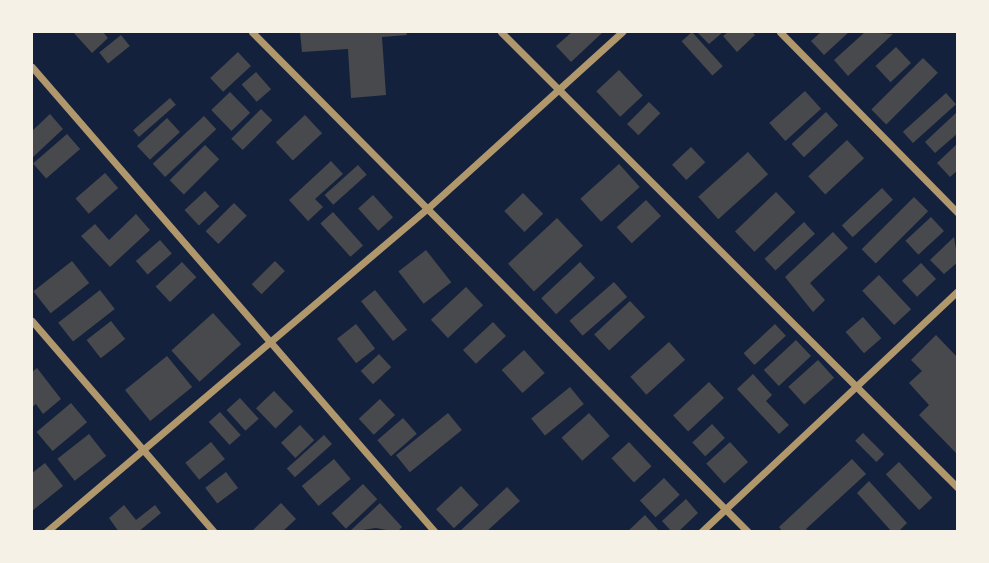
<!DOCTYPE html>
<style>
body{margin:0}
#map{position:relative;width:989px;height:563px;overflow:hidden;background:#14213d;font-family:Bitter,serif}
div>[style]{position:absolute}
.building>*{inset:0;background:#48494c;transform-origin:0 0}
.minor>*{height:7px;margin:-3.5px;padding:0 3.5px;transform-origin:3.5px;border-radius:3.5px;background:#b1986c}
span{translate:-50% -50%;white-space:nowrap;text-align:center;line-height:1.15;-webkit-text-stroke:5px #f6f1e7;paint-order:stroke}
.frame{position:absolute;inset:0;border:33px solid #f6f1e7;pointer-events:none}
</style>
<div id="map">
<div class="building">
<i style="clip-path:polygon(73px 32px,103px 32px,108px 38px,92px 53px)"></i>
<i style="clip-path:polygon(300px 32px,406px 32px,407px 35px,382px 37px,386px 95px,351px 98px,348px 49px,302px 52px)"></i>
<i style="clip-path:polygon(572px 32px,602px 33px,571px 62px,556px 46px)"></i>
<i style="left:692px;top:32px;width:46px;height:14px;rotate:48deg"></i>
<i style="clip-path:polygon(697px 32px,723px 32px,709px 44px)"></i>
<i style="clip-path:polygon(728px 32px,752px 32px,755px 35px,737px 52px,723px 36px)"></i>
<i style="clip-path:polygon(821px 32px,849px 32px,824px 55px,811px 41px)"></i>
<i style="clip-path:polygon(865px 32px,893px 34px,848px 76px,834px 60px)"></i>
<i style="left:121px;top:35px;width:14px;height:28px;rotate:51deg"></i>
<i style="left:896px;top:47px;width:22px;height:28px;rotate:47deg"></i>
<i style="left:238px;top:52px;width:19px;height:38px;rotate:47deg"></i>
<i style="left:923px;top:58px;width:21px;height:73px;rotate:45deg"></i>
<i style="left:619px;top:70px;width:35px;height:31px;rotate:47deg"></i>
<i style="left:256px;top:72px;width:23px;height:19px;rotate:49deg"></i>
<i style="left:805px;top:91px;width:24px;height:48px;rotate:48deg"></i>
<i style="left:230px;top:92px;width:29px;height:26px;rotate:46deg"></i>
<i style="left:946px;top:93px;width:15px;height:58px;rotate:48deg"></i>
<i style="left:170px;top:98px;width:9px;height:49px;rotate:49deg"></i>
<i style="left:649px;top:102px;width:16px;height:31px;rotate:45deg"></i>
<i style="left:261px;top:109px;width:16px;height:42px;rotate:45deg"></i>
<i style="clip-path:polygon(958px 111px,958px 133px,935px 153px,925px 142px)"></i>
<i style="left:826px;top:112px;width:18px;height:47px;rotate:47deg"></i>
<i style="clip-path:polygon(50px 114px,63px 129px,32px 158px,32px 131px)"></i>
<i style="left:305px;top:115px;width:25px;height:40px;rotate:47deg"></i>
<i style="left:204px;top:116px;width:18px;height:70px;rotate:47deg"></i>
<i style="left:167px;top:118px;width:19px;height:41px;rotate:47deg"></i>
<i style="left:67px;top:134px;width:20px;height:45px;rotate:49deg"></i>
<i style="left:847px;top:140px;width:25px;height:53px;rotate:47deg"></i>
<i style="clip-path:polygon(958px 143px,958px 170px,950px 177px,937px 163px)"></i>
<i style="left:205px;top:145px;width:20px;height:50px;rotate:45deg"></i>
<i style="left:691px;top:147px;width:21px;height:26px;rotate:47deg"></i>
<i style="left:748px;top:152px;width:30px;height:67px;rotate:48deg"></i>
<i style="clip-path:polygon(331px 161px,343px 174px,315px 199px,323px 207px,308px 221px,289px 200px)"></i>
<i style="left:619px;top:164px;width:31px;height:52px;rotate:48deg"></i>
<i style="left:358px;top:165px;width:13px;height:45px;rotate:48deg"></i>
<i style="left:105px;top:173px;width:20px;height:39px;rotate:49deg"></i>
<i style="left:882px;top:188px;width:16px;height:55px;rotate:47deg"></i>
<i style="left:205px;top:191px;width:21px;height:28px;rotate:47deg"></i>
<i style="left:776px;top:192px;width:28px;height:57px;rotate:46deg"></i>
<i style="left:523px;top:193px;width:29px;height:26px;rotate:46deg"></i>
<i style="left:373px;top:195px;width:30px;height:20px;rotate:48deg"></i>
<i style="left:914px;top:197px;width:20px;height:74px;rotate:45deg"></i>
<i style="left:646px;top:200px;width:22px;height:40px;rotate:47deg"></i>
<i style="left:234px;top:203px;width:18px;height:40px;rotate:45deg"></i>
<i style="left:333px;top:212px;width:45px;height:17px;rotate:48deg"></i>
<i style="clip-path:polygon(136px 214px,150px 230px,110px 267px,81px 236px,95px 224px,109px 240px)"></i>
<i style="left:931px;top:217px;width:19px;height:35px;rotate:47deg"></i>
<i style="left:557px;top:218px;width:38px;height:67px;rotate:47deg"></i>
<i style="left:804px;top:222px;width:16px;height:54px;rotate:47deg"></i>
<i style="clip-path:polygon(833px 232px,848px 248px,810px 283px,825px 300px,813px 312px,785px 277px)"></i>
<i style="clip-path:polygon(954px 237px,958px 262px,944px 274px,930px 260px)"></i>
<i style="left:160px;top:240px;width:18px;height:32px;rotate:49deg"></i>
<i style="left:426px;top:250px;width:41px;height:35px;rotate:52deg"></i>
<i style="left:72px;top:261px;width:28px;height:49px;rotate:52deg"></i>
<i style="left:275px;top:261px;width:14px;height:33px;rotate:45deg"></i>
<i style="left:182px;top:262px;width:21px;height:36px;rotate:47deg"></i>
<i style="left:580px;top:262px;width:22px;height:53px;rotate:47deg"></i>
<i style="left:921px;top:263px;width:22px;height:26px;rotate:47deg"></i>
<i style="left:879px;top:275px;width:47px;height:23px;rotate:47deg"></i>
<i style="left:614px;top:282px;width:20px;height:59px;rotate:49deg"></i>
<i style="left:466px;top:287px;width:25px;height:48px;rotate:47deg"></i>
<i style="left:100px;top:290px;width:24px;height:53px;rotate:52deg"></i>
<i style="left:375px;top:290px;width:51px;height:18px;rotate:51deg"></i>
<i style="left:630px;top:301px;width:22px;height:49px;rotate:47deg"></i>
<i style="left:213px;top:313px;width:42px;height:56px;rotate:48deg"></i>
<i style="left:863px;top:317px;width:28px;height:23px;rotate:49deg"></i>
<i style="left:111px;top:321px;width:23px;height:31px;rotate:52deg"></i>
<i style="left:493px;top:322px;width:19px;height:41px;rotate:47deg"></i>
<i style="left:356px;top:324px;width:31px;height:24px;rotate:52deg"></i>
<i style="left:775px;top:324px;width:16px;height:43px;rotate:47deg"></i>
<i style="clip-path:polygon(936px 335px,958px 358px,958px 455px,919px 415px,929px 405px,909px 383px,922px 371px,911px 360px)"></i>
<i style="left:796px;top:340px;width:22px;height:44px;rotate:47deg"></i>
<i style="left:669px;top:342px;width:24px;height:52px;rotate:48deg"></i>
<i style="left:524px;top:350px;width:31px;height:30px;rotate:48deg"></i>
<i style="left:379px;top:354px;width:18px;height:25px;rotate:47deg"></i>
<i style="left:167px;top:356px;width:40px;height:54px;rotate:51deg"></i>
<i style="left:818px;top:360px;width:24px;height:40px;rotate:48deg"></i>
<i style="clip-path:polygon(37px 368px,61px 399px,43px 414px,36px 404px,32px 407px,32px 372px)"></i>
<i style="clip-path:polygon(753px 374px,772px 395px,766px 401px,789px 425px,779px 434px,737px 389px)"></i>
<i style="left:709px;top:382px;width:22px;height:49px;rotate:47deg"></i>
<i style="left:570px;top:387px;width:22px;height:50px;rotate:51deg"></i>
<i style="left:274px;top:391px;width:28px;height:25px;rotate:46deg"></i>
<i style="left:240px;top:398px;width:28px;height:18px;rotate:48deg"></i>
<i style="left:380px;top:399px;width:22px;height:29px;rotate:47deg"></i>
<i style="left:71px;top:403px;width:25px;height:45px;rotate:50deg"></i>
<i style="left:220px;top:412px;width:31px;height:15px;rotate:48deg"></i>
<i style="left:448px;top:413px;width:22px;height:67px;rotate:51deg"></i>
<i style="left:589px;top:413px;width:31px;height:37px;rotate:48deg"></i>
<i style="left:403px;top:418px;width:21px;height:34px;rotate:49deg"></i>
<i style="left:712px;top:424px;width:19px;height:27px;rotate:47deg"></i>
<i style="left:300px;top:425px;width:21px;height:26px;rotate:47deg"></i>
<i style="left:863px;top:433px;width:30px;height:11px;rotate:45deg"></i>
<i style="left:89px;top:434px;width:28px;height:40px;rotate:52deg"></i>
<i style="left:324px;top:435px;width:12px;height:50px;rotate:48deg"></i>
<i style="left:211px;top:442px;width:22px;height:33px;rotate:51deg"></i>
<i style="left:629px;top:442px;width:33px;height:24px;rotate:47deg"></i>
<i style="left:730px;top:442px;width:27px;height:32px;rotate:48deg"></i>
<i style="left:334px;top:459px;width:26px;height:42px;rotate:50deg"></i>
<i style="clip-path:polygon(852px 459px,866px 474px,806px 529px,809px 532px,783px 532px,779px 527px)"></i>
<i style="left:899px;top:462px;width:49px;height:18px;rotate:47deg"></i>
<i style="clip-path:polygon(45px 463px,63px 486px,32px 511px,32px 473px)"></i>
<i style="left:226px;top:472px;width:20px;height:26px;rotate:53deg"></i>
<i style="left:664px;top:478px;width:23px;height:33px;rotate:47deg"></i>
<i style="clip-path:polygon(869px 481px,907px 523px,898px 532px,892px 532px,857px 493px)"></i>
<i style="left:363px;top:484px;width:21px;height:43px;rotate:47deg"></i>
<i style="left:461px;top:486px;width:26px;height:34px;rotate:47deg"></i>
<i style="clip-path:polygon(507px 487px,520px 501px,486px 532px,459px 532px)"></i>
<i style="clip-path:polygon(686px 499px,698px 513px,678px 532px,672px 532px,662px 521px)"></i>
<i style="clip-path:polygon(281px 503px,296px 519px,282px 532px,251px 532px)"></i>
<i style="clip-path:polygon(380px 503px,402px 527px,397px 532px,376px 528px,349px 532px)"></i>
<i style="clip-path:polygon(124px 505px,136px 520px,155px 505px,161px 513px,138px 532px,119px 532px,109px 518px)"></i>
<i style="clip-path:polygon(645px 515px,660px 532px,627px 532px)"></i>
</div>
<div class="minor">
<i style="left:252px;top:32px;width:704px;rotate:45.23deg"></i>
<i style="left:501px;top:32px;width:646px;rotate:44.94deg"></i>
<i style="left:780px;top:32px;width:254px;rotate:45.5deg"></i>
<i style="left:32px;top:67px;width:615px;rotate:49.09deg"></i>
<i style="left:32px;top:321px;width:279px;rotate:49.2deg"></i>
<i style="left:46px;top:532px;width:502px;rotate:-40.32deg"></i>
<i style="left:429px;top:207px;width:261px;rotate:-42.2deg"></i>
<i style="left:701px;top:532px;width:352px;rotate:-43.2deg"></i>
</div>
<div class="frame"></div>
</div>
